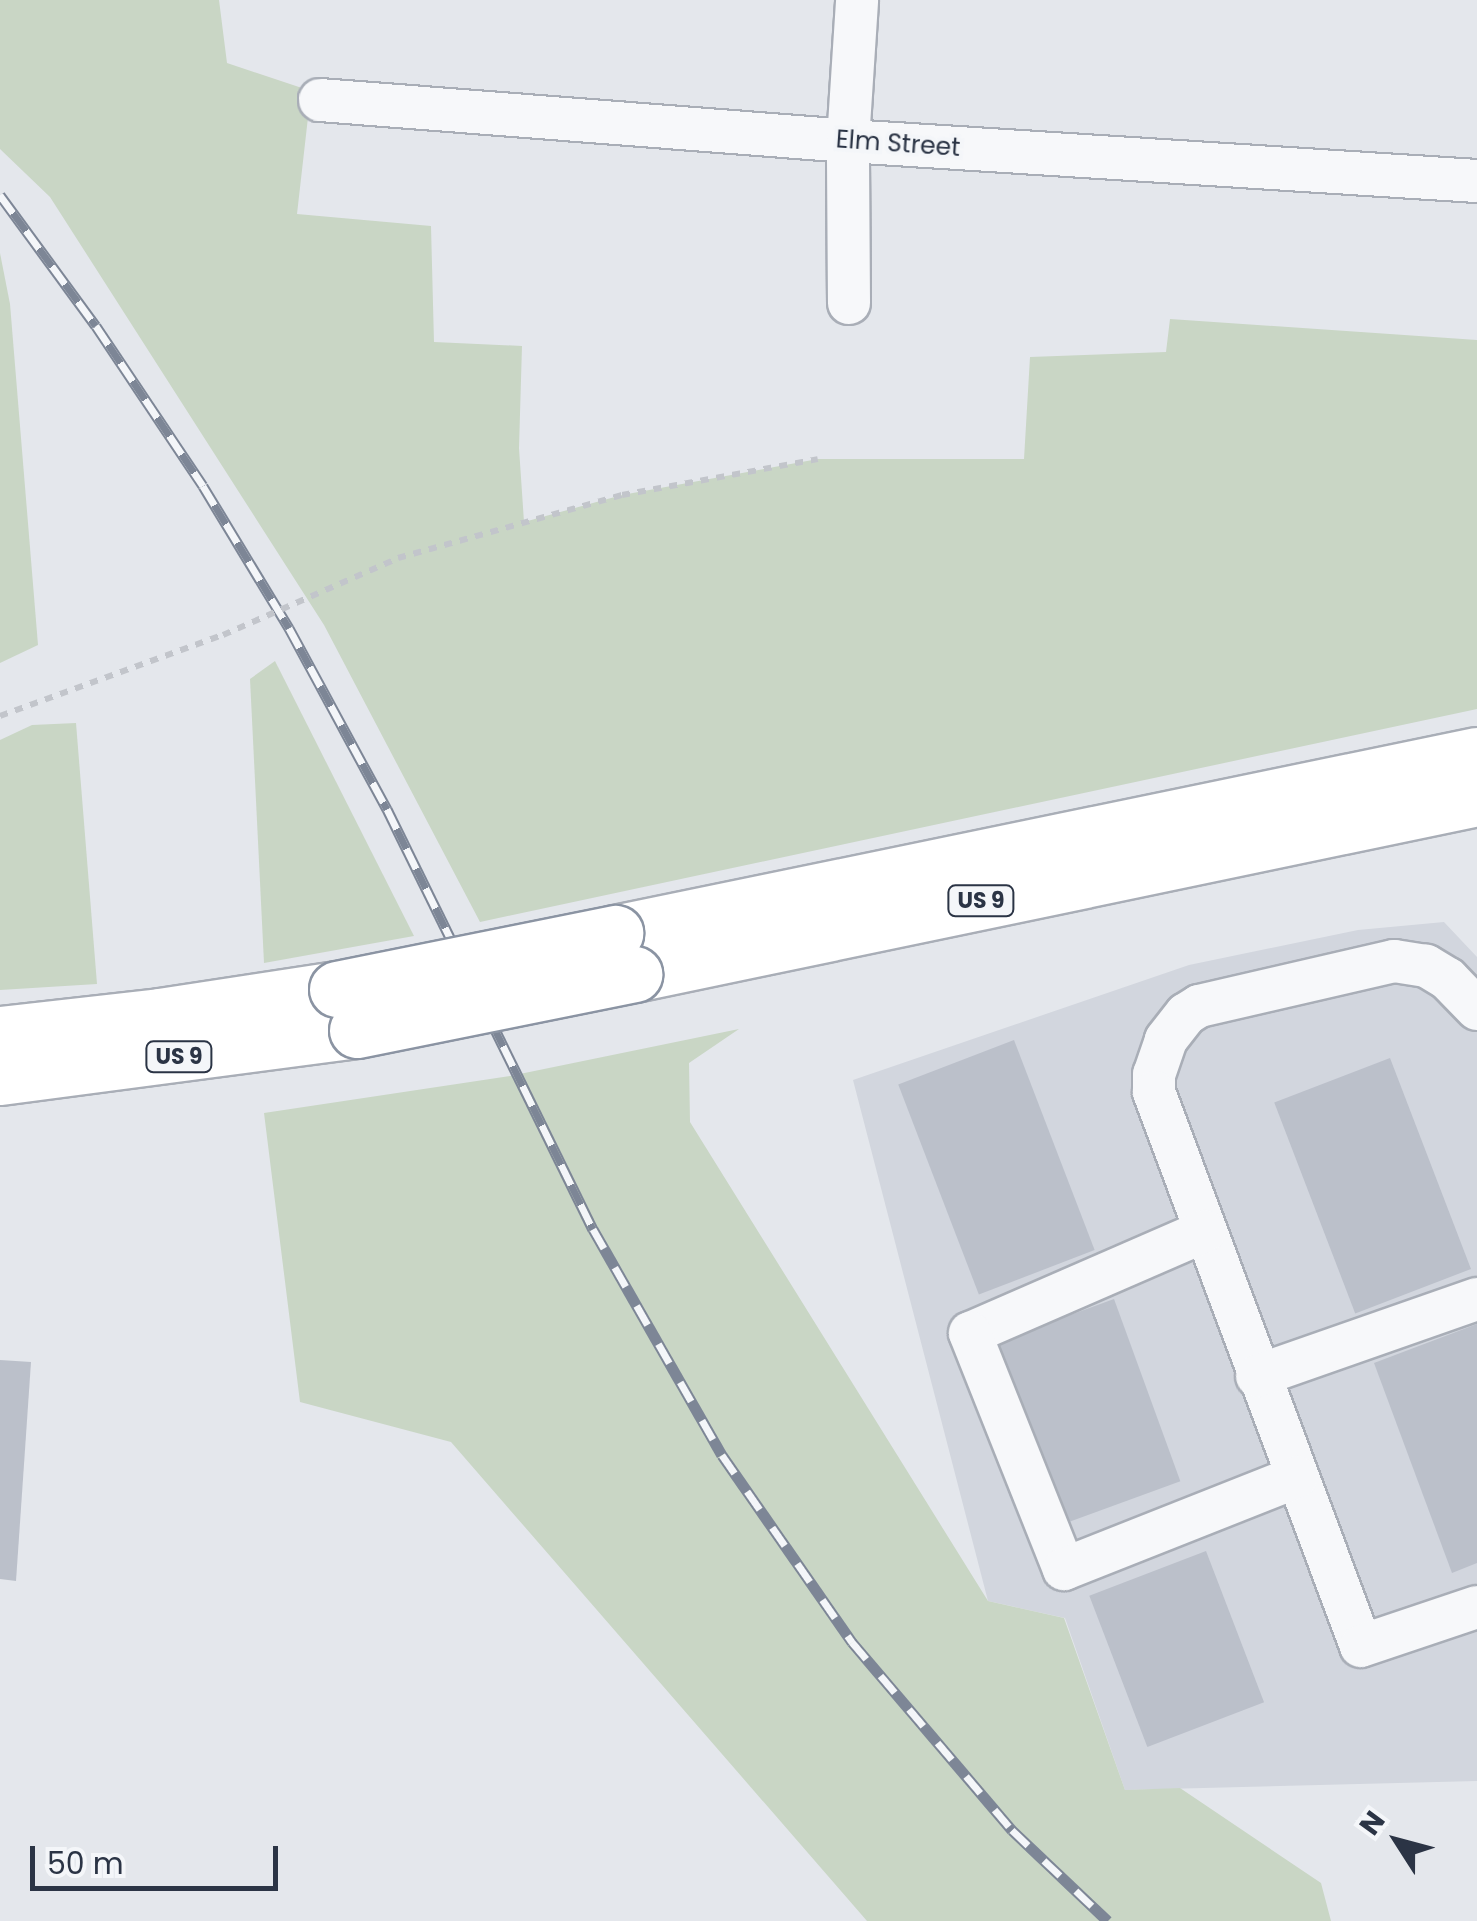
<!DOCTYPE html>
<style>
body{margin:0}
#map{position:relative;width:1477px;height:1921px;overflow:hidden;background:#e4e7ec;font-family:Poppins,sans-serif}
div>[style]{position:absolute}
.built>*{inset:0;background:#d2d6de}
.green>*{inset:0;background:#c9d6c5}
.building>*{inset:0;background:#bbc0ca;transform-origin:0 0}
.path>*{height:6px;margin-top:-3px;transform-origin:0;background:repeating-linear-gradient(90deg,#c2c5cb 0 8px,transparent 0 16px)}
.roads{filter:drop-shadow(2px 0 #a9aeb7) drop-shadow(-2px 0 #a9aeb7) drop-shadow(0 2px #a9aeb7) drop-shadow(0 -2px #a9aeb7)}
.minor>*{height:42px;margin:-21px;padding:0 21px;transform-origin:21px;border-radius:21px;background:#f7f8fa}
.highway>*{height:55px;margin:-27.5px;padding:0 27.5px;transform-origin:27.5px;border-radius:27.5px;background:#fff}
.rail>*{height:11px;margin-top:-5.5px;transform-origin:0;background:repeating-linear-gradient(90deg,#f4f6f9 0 22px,#7d8696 0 44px);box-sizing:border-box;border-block:2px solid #7d8696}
.path-bridge>*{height:6px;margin-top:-3px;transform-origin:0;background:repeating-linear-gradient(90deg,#c2c5cb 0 8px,transparent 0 16px)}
.bridges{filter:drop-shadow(2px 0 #8b94a3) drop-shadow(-2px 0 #8b94a3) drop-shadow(0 2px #8b94a3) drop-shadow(0 -2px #8b94a3)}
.highway-bridge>*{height:55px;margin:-27.5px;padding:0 27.5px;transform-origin:27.5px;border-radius:27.5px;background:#fff}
span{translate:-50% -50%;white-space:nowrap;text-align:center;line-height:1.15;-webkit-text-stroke:8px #f4f6f9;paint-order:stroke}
.shield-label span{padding:2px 8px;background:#f4f6f9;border:2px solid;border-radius:8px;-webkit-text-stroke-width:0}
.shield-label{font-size:22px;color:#2b3445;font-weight:700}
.street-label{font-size:25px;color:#2b3445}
.north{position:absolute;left:1347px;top:1791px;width:100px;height:100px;-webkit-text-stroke:8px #f4f6f9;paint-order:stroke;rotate:306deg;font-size:28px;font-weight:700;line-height:40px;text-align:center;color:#2b3445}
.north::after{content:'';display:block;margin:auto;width:35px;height:45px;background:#2b3445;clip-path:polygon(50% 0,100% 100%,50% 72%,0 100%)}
.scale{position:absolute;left:30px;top:1846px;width:248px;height:45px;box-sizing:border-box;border:5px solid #2b3445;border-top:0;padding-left:12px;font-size:30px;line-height:35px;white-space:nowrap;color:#2b3445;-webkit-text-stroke:8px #f4f6f9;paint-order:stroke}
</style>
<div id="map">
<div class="built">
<i style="clip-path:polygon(1444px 922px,1477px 957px,1477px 1781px,1125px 1790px,1065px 1618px,988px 1601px,853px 1080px,1189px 965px,1358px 930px)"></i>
</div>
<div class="green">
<i style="clip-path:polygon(0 0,219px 0,227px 63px,311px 91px,297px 214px,431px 226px,434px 342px,522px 346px,519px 448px,524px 522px,622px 495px,818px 459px,1024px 459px,1030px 357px,1166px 352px,1170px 319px,1477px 340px,1477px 709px,480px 922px,324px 625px,50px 197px,0 149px)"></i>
<i style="clip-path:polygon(0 253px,10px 304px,38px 645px,0 663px)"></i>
<i style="clip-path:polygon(275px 661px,414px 936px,264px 963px,250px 679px)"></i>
<i style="clip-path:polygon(76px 723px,97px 984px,0 990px,0 740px,32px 725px)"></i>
<i style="clip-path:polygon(739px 1029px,689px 1063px,690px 1122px,988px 1601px,1064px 1618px,1125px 1790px,1180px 1788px,1321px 1883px,1331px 1921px,867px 1921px,451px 1442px,300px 1402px,264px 1113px,510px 1076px)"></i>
</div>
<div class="building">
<i style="left:1014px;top:1040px;width:225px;height:124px;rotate:69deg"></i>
<i style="left:1390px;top:1058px;width:226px;height:124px;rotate:69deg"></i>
<i style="left:1114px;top:1299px;width:194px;height:126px;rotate:70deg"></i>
<i style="clip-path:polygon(1477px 1324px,1477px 1563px,1452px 1573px,1374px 1363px)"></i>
<i style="clip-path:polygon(0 1360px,31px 1362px,16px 1581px,0 1579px)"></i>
<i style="left:1206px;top:1551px;width:162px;height:125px;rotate:69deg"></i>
</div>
<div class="path">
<i style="left:398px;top:558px;width:233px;rotate:-15.7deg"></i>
<i style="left:622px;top:495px;width:199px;rotate:-10.4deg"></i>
<i style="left:0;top:716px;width:237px;rotate:-20deg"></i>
</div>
<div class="roads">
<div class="minor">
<i style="left:320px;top:100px;width:530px;rotate:4.44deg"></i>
<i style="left:848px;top:141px;width:630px;rotate:3.64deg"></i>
<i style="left:849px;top:303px;width:162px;rotate:-90.4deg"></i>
<i style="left:848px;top:141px;width:141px;rotate:-86.3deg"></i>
<i style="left:1477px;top:1009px;width:42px;rotate:-134deg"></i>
<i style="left:1448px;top:979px;width:26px;rotate:-149deg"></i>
<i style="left:1426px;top:966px;width:32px;rotate:-171deg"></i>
<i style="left:1394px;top:961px;width:200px;rotate:167deg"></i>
<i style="left:1199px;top:1006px;width:15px;rotate:148deg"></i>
<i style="left:1186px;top:1014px;width:33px;rotate:128deg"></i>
<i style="left:1166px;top:1040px;width:36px;rotate:109deg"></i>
<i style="left:1154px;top:1074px;width:18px;rotate:90deg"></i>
<i style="left:1154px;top:1092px;width:591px;rotate:69.51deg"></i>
<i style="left:1361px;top:1646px;width:122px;rotate:-18.6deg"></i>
<i style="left:1205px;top:1231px;width:256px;rotate:156.5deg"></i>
<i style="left:970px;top:1333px;width:254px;rotate:68.3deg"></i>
<i style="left:1064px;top:1569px;width:250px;rotate:-21.6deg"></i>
<i style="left:1257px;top:1376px;width:233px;rotate:-19.3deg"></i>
</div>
<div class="highway">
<i style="left:615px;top:933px;width:880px;rotate:-11.67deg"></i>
<i style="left:634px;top:974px;width:861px;rotate:-11.79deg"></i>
<i style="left:0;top:1034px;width:161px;rotate:-6.4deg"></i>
<i style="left:160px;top:1016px;width:179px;rotate:-8.7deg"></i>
<i style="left:0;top:1077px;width:360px;rotate:-7.5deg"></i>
</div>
</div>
<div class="rail">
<i style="left:0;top:195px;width:162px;rotate:53.8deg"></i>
<i style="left:96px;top:326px;width:192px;rotate:56.2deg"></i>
<i style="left:203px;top:486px;width:166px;rotate:58.8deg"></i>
<i style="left:289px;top:628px;width:206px;rotate:61.6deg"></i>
<i style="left:387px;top:809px;width:468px;rotate:63.9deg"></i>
<i style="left:593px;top:1229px;width:260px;rotate:60.3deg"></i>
<i style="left:722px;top:1455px;width:228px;rotate:55.2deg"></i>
<i style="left:852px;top:1642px;width:247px;rotate:49.6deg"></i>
<i style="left:1012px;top:1830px;width:132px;rotate:43.5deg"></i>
</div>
<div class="path-bridge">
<i style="left:223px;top:635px;width:191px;rotate:-23.7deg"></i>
</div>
<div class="bridges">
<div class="highway-bridge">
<i style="left:337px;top:989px;width:284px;rotate:-11.4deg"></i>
<i style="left:357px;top:1030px;width:283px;rotate:-11.4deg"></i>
</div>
</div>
<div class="shield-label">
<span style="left:981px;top:901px">US 9</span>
<span style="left:179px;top:1057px">US 9</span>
</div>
<div class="street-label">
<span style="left:898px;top:144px;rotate:4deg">Elm Street</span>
</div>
<div class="north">N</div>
<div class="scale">50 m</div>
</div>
